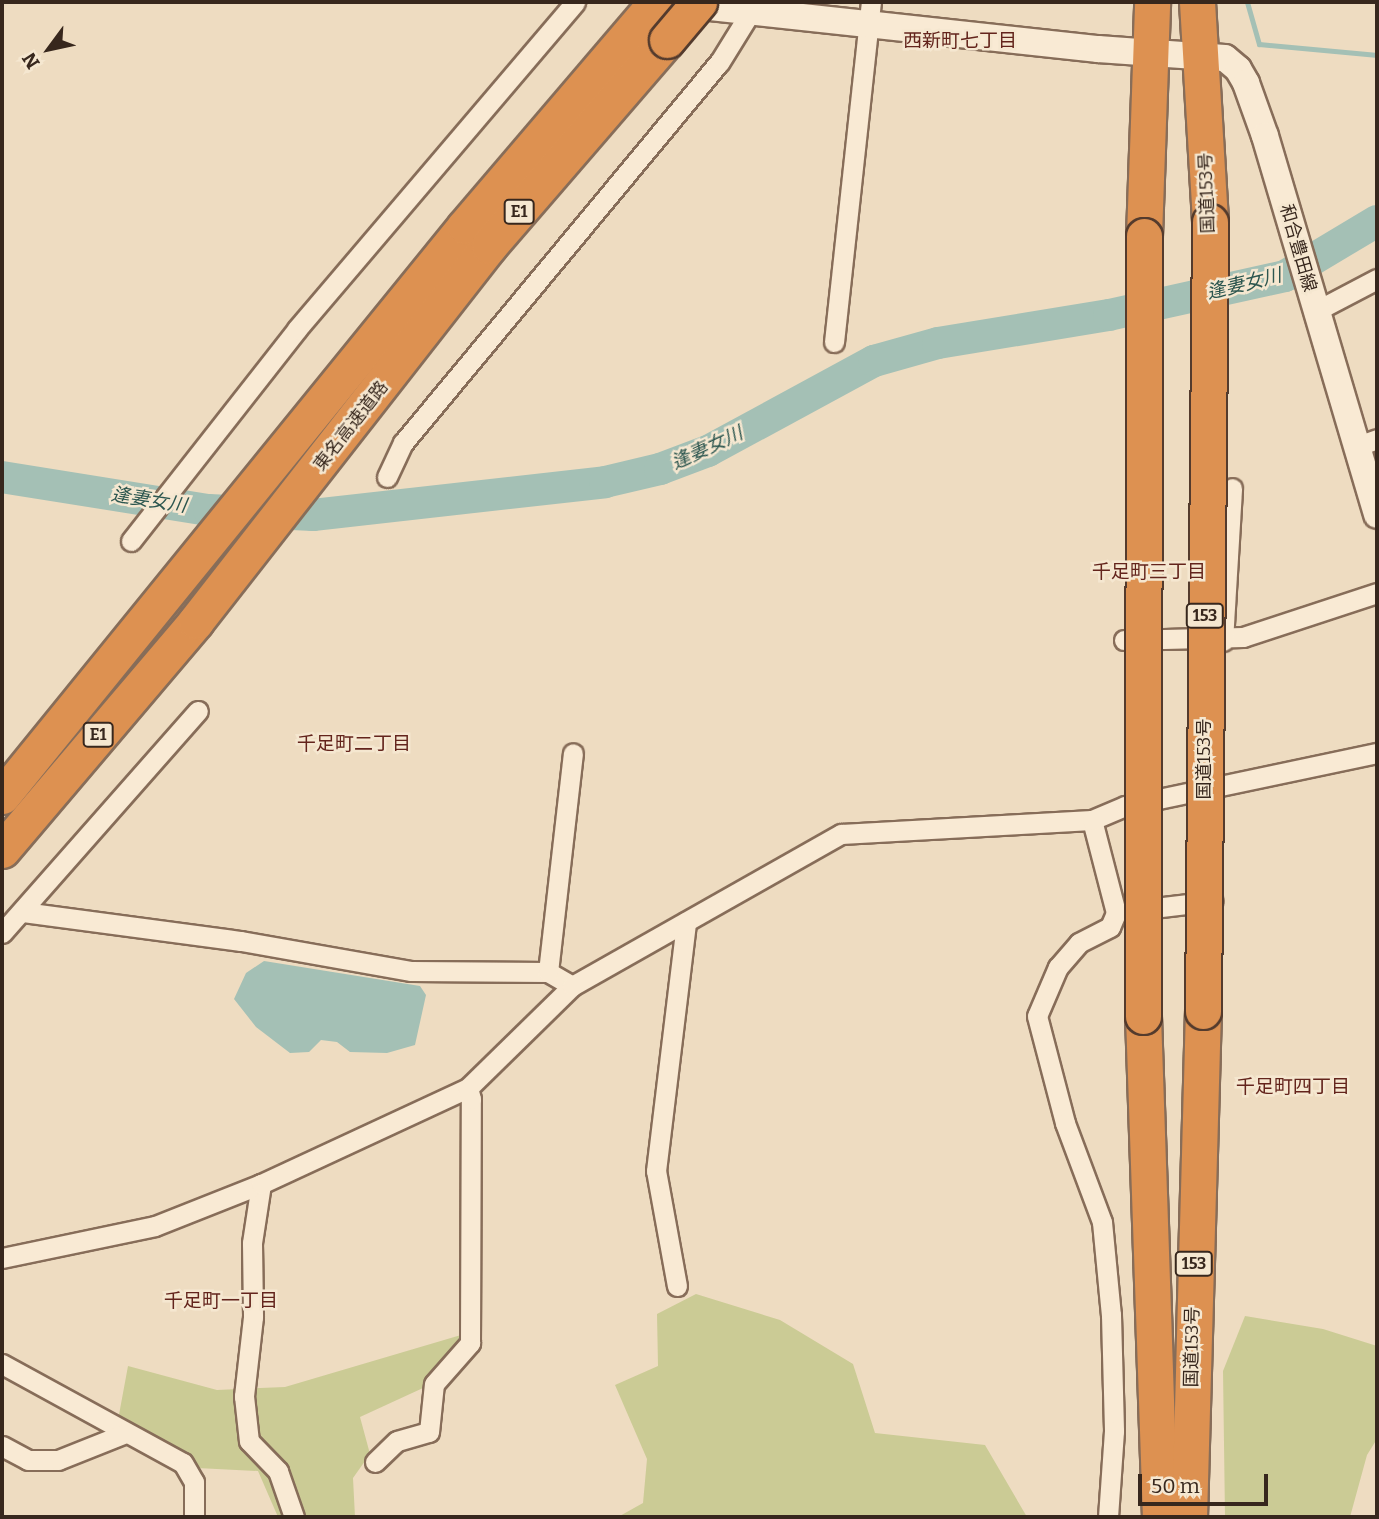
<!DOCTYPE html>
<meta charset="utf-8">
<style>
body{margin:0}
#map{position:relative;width:1379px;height:1519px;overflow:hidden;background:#eedcc1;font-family:Bitter,"Noto Sans JP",serif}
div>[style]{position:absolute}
.green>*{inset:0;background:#cbcb95}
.water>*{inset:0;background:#a4c0b5}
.stream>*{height:5px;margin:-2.5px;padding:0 2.5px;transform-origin:2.5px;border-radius:2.5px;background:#a4c0b5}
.river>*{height:32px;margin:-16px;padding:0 16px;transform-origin:16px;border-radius:16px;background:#a4c0b5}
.roads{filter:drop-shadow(2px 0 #876d59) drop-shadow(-2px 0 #876d59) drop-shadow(0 2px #876d59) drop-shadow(0 -2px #876d59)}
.street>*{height:19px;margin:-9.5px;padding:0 9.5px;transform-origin:9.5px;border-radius:9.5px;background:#f9ead4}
.secondary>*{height:26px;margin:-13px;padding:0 13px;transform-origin:13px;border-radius:13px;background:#f9ead4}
.highway>*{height:35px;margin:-17.5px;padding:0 17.5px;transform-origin:17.5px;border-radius:17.5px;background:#dd9151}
.bridges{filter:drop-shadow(2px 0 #543b2d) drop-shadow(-2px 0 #543b2d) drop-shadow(0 2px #543b2d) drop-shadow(0 -2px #543b2d)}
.highway-bridge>*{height:35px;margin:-17.5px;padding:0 17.5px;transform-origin:17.5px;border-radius:17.5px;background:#dd9151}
span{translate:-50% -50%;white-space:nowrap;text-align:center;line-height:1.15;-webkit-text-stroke:5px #f5e7d0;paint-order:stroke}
.shield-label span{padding:2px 5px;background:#f5e7d0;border:2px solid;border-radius:5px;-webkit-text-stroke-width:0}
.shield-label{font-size:16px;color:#37271d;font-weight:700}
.street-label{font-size:18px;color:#37271d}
.neighbourhood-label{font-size:19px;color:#63241c}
.water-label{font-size:19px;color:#2c564f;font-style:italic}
.frame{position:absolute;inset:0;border:4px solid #37271d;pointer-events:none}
.north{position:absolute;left:14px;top:14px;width:70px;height:70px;-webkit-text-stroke:5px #f5e7d0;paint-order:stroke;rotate:237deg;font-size:19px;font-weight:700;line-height:28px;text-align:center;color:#37271d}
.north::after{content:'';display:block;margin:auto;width:24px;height:32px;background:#37271d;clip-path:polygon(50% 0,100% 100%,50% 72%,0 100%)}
.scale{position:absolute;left:1138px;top:1474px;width:130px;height:32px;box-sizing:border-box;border:4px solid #37271d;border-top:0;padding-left:9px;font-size:21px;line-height:24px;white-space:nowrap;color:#37271d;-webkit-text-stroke:5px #f5e7d0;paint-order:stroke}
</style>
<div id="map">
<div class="green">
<i style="clip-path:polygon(696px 1294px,780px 1320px,853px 1364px,875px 1433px,985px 1445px,1027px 1517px,618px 1517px,643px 1503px,647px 1459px,615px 1385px,658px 1366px,657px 1314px)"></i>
<i style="clip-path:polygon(1245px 1316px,1323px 1329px,1377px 1346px,1377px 1439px,1367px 1455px,1350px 1517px,1225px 1517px,1223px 1371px)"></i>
<i style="clip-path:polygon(461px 1335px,465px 1338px,454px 1355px,423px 1388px,360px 1417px,370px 1454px,353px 1478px,355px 1517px,278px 1517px,258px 1471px,197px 1468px,118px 1420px,128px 1366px,217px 1390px,285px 1387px)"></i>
</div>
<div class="water">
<i style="clip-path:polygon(264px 961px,420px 986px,426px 995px,415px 1045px,387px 1053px,350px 1052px,337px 1042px,321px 1040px,309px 1052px,290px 1053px,256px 1027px,234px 999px,246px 973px)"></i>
</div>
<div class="stream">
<i style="left:1247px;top:2px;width:44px;rotate:74.1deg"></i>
<i style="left:1259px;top:44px;width:119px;rotate:5.3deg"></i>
</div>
<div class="river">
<i style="left:2px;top:477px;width:210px;rotate:9.1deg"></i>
<i style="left:209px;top:510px;width:104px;rotate:2.8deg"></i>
<i style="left:313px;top:515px;width:294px;rotate:-6.4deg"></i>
<i style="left:605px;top:482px;width:57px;rotate:-13.3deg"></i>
<i style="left:660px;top:469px;width:51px;rotate:-20.6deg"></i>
<i style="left:708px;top:451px;width:189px;rotate:-28.5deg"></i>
<i style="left:874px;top:361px;width:66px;rotate:-15.7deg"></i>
<i style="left:938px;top:343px;width:173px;rotate:-9.3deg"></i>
<i style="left:1109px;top:315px;width:180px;rotate:-12.5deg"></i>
<i style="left:1285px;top:276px;width:107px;rotate:-30.9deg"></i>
</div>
<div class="roads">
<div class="street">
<i style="left:1316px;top:311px;width:69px;rotate:-27.7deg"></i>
<i style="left:834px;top:342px;width:342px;rotate:-83.8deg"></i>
<i style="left:1358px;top:446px;width:20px;rotate:-20deg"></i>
<i style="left:387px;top:477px;width:38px;rotate:-65deg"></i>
<i style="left:403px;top:443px;width:494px;rotate:-50.3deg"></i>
<i style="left:719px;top:63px;width:70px;rotate:-58.3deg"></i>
<i style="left:131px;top:541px;width:269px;rotate:-51.9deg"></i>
<i style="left:297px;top:329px;width:429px;rotate:-49.6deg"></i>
<i style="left:1124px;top:640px;width:119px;rotate:-1.4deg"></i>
<i style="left:1243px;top:637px;width:141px;rotate:-18.2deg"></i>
<i style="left:1223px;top:641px;width:153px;rotate:-86.6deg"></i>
<i style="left:1092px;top:820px;width:96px;rotate:75.5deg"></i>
<i style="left:1116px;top:913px;width:15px;rotate:113deg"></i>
<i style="left:1110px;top:927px;width:35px;rotate:153deg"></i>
<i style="left:1079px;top:943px;width:32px;rotate:131deg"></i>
<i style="left:1058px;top:967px;width:53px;rotate:113.2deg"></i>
<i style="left:1037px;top:1016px;width:111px;rotate:75.3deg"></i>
<i style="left:1065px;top:1123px;width:106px;rotate:69.5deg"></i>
<i style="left:1102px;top:1222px;width:93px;rotate:84.5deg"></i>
<i style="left:1111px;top:1315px;width:116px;rotate:88.5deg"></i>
<i style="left:1114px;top:1431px;width:86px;rotate:94deg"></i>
<i style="left:1137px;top:910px;width:76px;rotate:-6.8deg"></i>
<i style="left:23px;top:912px;width:220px;rotate:7.6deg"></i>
<i style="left:241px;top:941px;width:173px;rotate:10deg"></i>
<i style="left:411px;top:971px;width:137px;rotate:0.4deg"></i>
<i style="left:548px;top:972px;width:28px;rotate:30deg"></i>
<i style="left:2px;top:933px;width:296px;rotate:-48.6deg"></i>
<i style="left:548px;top:972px;width:220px;rotate:-83.5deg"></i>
<i style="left:261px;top:1184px;width:60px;rotate:98.7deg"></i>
<i style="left:252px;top:1243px;width:74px;rotate:89.2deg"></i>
<i style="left:253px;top:1317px;width:80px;rotate:96.5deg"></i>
<i style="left:244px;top:1396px;width:45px;rotate:83.7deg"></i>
<i style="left:249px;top:1441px;width:42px;rotate:46deg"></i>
<i style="left:278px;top:1471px;width:49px;rotate:70.8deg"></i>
<i style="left:2px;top:1258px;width:156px;rotate:-11.8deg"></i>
<i style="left:155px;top:1226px;width:114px;rotate:-21.6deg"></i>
<i style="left:261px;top:1184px;width:228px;rotate:-24.9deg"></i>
<i style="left:468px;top:1088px;width:146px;rotate:-44.4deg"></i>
<i style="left:572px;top:986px;width:309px;rotate:-29.5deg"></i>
<i style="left:841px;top:834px;width:251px;rotate:-3.2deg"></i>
<i style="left:1092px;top:820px;width:36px;rotate:-23deg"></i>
<i style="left:1125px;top:806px;width:258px;rotate:-11.9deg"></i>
<i style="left:677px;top:1286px;width:117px;rotate:-100.3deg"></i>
<i style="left:656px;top:1171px;width:251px;rotate:-83.1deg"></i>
<i style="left:2px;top:1364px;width:206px;rotate:28.7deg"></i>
<i style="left:183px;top:1463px;width:22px;rotate:60deg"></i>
<i style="left:194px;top:1482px;width:35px;rotate:90deg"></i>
<i style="left:2px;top:1446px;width:30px;rotate:28deg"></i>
<i style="left:28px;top:1460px;width:30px"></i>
<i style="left:58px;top:1460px;width:73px;rotate:-21.7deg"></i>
<i style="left:375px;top:1462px;width:30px;rotate:-44deg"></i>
<i style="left:397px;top:1441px;width:33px;rotate:-16deg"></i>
<i style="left:429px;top:1432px;width:48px;rotate:-84.1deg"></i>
<i style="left:434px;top:1384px;width:55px;rotate:-48.7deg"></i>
<i style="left:470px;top:1343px;width:244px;rotate:-89.8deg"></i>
<i style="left:471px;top:1099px;width:11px;rotate:-105deg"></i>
</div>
<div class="secondary">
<i style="left:664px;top:2px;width:437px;rotate:6.2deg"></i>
<i style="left:1098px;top:49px;width:127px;rotate:4.1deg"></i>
<i style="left:1225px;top:58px;width:17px;rotate:40deg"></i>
<i style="left:1238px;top:69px;width:16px;rotate:60deg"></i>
<i style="left:1246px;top:83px;width:56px;rotate:70.3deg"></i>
<i style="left:1265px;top:136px;width:395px;rotate:73.5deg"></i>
</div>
<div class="highway">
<i style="left:1197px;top:2px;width:220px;rotate:86.6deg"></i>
<i style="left:1144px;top:236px;width:234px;rotate:-88deg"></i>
<i style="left:2px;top:796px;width:734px;rotate:-50.91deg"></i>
<i style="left:465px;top:226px;width:294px;rotate:-49.5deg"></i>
<i style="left:2px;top:850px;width:300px;rotate:-49.7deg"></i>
<i style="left:196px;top:621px;width:476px;rotate:-52deg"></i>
<i style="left:489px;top:246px;width:272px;rotate:-49.2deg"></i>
<i style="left:1143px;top:1016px;width:501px;rotate:88.06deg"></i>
<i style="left:1189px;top:1517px;width:506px;rotate:-88.42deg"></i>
</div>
</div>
<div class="bridges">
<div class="highway-bridge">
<i style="left:667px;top:40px;width:50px;rotate:-49.9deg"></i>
<i style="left:1203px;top:1011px;width:789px;rotate:-89.49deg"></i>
<i style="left:1143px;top:1016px;width:780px;rotate:-89.93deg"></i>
</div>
</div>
<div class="shield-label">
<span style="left:519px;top:212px">E1</span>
<span style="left:1205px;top:616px">153</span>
<span style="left:98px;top:735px">E1</span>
<span style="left:1194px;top:1264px">153</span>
</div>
<div class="street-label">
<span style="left:1207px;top:193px;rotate:-92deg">国道153号</span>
<span style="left:1298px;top:248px;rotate:74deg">和合豊田線</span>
<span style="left:351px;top:426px;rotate:-52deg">東名高速道路</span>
<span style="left:1204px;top:759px;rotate:-90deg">国道153号</span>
<span style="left:1192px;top:1347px;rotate:-89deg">国道153号</span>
</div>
<div class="neighbourhood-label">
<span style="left:960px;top:41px">西新町七丁目</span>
<span style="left:1149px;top:572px">千足町三丁目</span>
<span style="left:354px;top:744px">千足町二丁目</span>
<span style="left:1293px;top:1087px">千足町四丁目</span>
<span style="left:221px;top:1301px">千足町一丁目</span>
</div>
<div class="water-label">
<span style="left:1244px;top:284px;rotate:-14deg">逢妻女川</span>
<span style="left:707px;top:448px;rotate:-25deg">逢妻女川</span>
<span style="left:149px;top:500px;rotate:9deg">逢妻女川</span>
</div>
<div class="frame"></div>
<div class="north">N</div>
<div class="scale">50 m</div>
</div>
